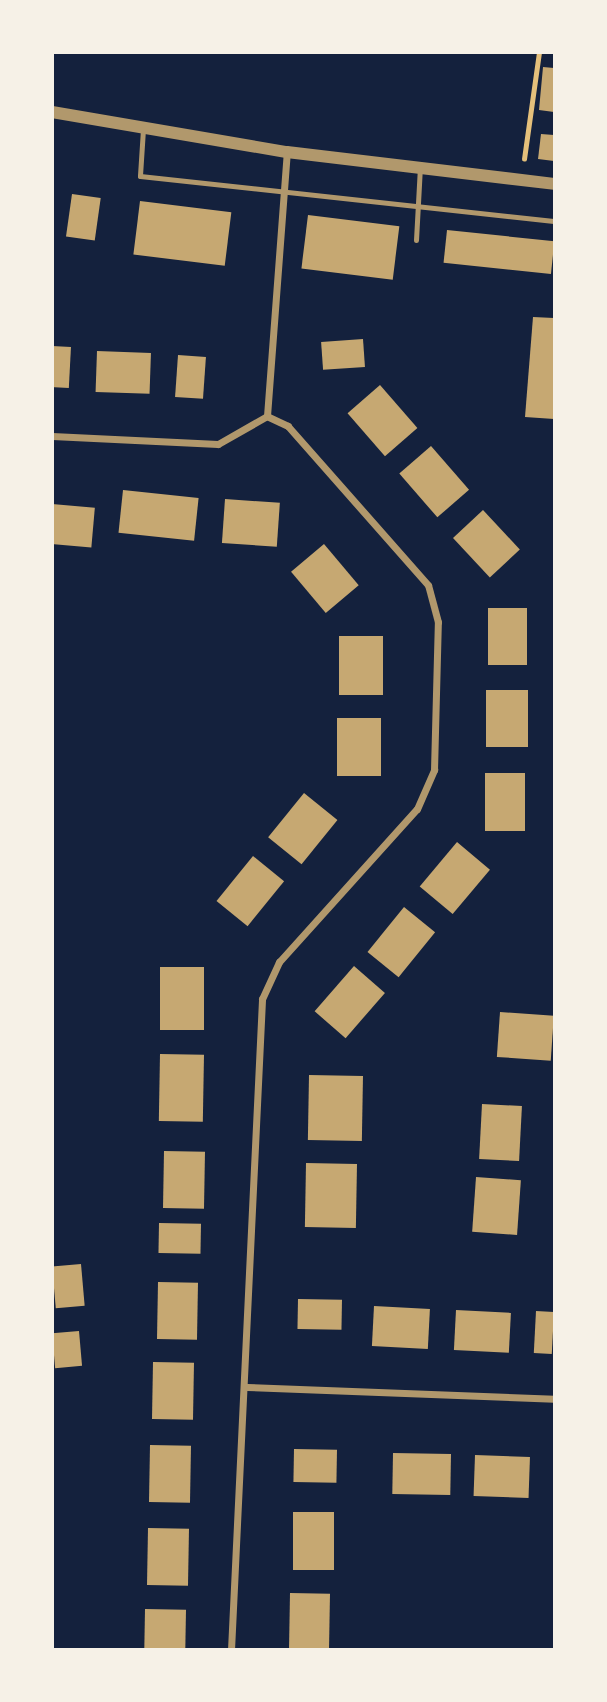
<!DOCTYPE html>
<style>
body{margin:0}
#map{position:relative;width:607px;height:1702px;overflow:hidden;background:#14213d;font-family:Karla,sans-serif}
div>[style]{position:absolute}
.building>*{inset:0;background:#c6a872;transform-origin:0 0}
.path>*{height:4.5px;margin:-2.25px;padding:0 2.25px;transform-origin:2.25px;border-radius:2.25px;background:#e5c07b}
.service>*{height:5px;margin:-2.5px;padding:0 2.5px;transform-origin:2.5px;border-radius:2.5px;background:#b1986c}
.minor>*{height:7px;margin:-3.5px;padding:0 3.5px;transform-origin:3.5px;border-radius:3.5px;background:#b1986c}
.tertiary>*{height:12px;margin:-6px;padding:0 6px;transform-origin:6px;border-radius:6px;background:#b1986c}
span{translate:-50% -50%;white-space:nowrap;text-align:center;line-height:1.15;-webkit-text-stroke:5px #f6f1e7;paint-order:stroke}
.frame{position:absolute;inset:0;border:54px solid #f6f1e7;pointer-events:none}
</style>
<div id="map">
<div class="building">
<i style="clip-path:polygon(543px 67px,554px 68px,554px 112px,539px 110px)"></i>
<i style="clip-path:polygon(541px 134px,554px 135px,554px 161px,538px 159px)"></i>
<i style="left:72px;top:194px;width:29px;height:43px;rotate:8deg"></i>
<i style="left:140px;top:201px;width:92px;height:54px;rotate:7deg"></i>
<i style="left:308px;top:215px;width:92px;height:54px;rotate:7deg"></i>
<i style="left:447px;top:230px;width:108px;height:33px;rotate:6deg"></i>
<i style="clip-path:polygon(533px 317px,554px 318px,554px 419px,525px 417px)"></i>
<i style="left:363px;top:339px;width:28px;height:42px;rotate:86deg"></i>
<i style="left:52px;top:346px;width:19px;height:41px;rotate:3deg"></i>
<i style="left:97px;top:351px;width:54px;height:41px;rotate:2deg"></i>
<i style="left:178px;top:355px;width:28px;height:42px;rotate:4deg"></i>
<i style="left:380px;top:385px;width:57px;height:43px;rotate:49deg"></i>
<i style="left:431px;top:446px;width:58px;height:42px;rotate:49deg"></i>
<i style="left:123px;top:490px;width:76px;height:43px;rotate:6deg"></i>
<i style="left:225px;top:499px;width:55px;height:44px;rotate:4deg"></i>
<i style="left:52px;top:504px;width:43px;height:40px;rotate:5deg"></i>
<i style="left:483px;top:510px;width:54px;height:41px;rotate:47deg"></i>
<i style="left:324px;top:544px;width:54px;height:43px;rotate:50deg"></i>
<i style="left:488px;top:608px;width:39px;height:57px"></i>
<i style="left:339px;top:636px;width:44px;height:59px"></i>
<i style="left:486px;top:690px;width:42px;height:57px"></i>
<i style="left:337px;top:718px;width:44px;height:58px"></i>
<i style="left:485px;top:773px;width:40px;height:58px"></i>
<i style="left:304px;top:793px;width:43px;height:57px;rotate:39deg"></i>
<i style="left:457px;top:842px;width:43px;height:58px;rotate:40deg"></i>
<i style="left:253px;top:856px;width:40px;height:58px;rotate:39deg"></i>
<i style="left:404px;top:907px;width:40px;height:58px;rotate:39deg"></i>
<i style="left:354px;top:966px;width:41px;height:60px;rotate:41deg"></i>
<i style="left:160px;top:967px;width:44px;height:63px"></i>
<i style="left:500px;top:1012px;width:54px;height:45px;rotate:4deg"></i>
<i style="left:160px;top:1054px;width:44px;height:67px;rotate:1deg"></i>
<i style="left:309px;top:1075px;width:54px;height:65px;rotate:1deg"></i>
<i style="left:482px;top:1104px;width:40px;height:55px;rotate:3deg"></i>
<i style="left:164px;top:1151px;width:41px;height:57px;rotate:1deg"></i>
<i style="left:306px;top:1163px;width:51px;height:64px;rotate:1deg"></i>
<i style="left:476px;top:1177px;width:45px;height:55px;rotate:4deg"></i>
<i style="left:159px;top:1223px;width:42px;height:30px;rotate:1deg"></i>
<i style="left:81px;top:1264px;width:42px;height:29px;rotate:85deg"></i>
<i style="left:158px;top:1282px;width:40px;height:57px;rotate:1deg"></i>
<i style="left:298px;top:1299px;width:44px;height:30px;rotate:1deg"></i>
<i style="left:374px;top:1306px;width:56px;height:40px;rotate:3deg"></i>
<i style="left:456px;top:1310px;width:55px;height:40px;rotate:3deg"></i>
<i style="left:536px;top:1311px;width:18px;height:42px;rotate:3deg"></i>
<i style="left:79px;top:1331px;width:35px;height:27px;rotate:85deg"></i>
<i style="left:153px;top:1362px;width:41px;height:57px;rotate:1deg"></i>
<i style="left:150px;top:1445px;width:41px;height:57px;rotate:1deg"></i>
<i style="left:294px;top:1449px;width:43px;height:33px;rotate:1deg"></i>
<i style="left:393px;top:1453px;width:58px;height:41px;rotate:1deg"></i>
<i style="left:475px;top:1455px;width:55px;height:41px;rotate:2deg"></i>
<i style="left:293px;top:1512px;width:41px;height:58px"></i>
<i style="left:148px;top:1528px;width:41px;height:57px;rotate:1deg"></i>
<i style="left:290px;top:1593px;width:40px;height:56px;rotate:1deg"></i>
<i style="left:145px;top:1609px;width:41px;height:40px;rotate:1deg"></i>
</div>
<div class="path">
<i style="left:524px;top:159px;width:108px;rotate:-82deg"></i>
</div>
<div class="service">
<i style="left:143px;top:129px;width:47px;rotate:93.7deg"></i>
<i style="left:140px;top:176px;width:416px;rotate:6.2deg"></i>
<i style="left:416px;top:240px;width:73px;rotate:-86.9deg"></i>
</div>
<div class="minor">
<i style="left:52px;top:436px;width:166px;rotate:2.8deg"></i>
<i style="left:218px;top:444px;width:56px;rotate:-29.7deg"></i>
<i style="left:247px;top:1387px;width:307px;rotate:2.2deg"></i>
<i style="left:231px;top:1650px;width:652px;rotate:-87.27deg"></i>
<i style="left:262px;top:999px;width:41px;rotate:-65.3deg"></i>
<i style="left:279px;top:962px;width:206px;rotate:-48deg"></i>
<i style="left:417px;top:809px;width:43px;rotate:-66.4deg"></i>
<i style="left:434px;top:770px;width:148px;rotate:-88.5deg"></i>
<i style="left:438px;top:622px;width:38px;rotate:-105deg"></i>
<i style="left:428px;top:585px;width:212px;rotate:-131.4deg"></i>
<i style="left:288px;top:426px;width:23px;rotate:-155deg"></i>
<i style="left:267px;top:416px;width:265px;rotate:-85.7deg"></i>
</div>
<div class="tertiary">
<i style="left:52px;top:112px;width:238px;rotate:9.7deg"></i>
<i style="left:287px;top:152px;width:269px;rotate:6.8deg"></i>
</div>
<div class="frame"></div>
</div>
